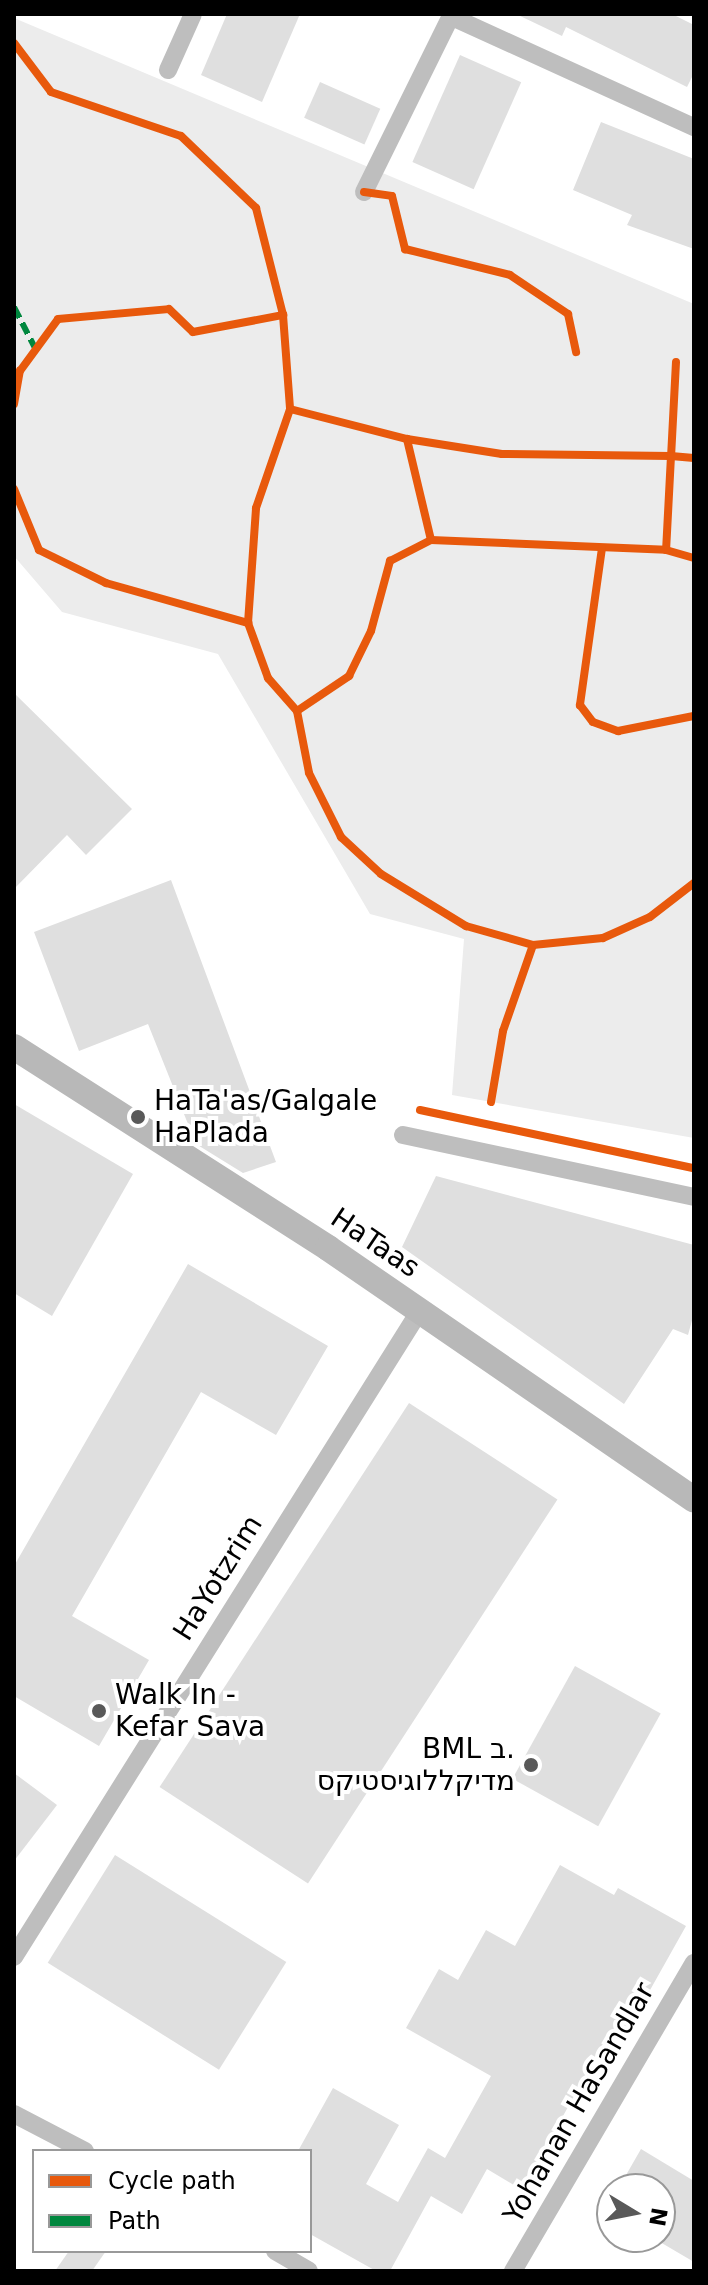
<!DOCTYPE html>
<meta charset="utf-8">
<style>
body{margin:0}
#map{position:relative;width:708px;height:2285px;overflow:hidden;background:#fff;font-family:"DejaVu Sans","Noto Sans Hebrew",sans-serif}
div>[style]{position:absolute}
.green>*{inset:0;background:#ececec}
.building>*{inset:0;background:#dfdfdf;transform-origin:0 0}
.street>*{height:18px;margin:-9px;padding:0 9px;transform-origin:9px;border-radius:9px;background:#bebebe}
.secondary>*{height:26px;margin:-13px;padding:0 13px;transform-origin:13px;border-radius:13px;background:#b8b8b8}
.quiet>*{height:6px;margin-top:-3px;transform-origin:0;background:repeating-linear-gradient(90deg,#00873e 0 12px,transparent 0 18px)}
.cycleway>*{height:8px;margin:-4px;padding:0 4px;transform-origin:4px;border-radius:4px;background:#e8590c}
.dots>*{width:22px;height:22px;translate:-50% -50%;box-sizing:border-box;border:4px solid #fff;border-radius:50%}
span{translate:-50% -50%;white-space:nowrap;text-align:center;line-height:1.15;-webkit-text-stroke:8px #fff;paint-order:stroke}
.poi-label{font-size:28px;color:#000}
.left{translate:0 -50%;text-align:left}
.right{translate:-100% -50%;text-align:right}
.street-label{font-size:28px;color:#000}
.frame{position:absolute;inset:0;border:16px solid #000;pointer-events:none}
.legend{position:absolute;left:32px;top:2149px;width:280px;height:104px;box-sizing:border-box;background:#fff;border:2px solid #999;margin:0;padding:10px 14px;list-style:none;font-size:24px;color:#000}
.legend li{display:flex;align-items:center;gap:16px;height:40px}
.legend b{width:40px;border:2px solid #999}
.north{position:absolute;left:596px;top:2173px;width:80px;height:80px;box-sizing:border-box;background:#fff;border:2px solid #999;border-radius:50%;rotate:100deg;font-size:22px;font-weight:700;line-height:32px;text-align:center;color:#000}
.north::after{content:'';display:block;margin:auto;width:28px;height:36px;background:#595959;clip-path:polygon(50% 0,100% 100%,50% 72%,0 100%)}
</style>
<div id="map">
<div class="green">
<i style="clip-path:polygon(14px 18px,694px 304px,694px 1138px,452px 1095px,464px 939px,370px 914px,218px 654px,62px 612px,14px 556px)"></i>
</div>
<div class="building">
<i style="clip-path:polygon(227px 14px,300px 14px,262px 102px,201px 75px)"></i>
<i style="clip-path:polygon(516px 14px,672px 14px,694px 25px,694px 73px,687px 87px,566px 27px,562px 36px)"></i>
<i style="left:460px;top:55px;width:67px;height:117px;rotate:24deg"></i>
<i style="left:320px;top:82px;width:66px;height:39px;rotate:24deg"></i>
<i style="clip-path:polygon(601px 122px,694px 159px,694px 249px,627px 225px,632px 215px,573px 190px)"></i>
<i style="clip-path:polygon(14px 693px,132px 809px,86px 855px,67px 835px,14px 889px)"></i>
<i style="clip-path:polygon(171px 880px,276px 1162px,243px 1173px,196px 1144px,148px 1024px,79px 1051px,34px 932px)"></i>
<i style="clip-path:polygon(14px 1104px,133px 1174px,52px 1316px,14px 1293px)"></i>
<i style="clip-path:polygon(436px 1176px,694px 1245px,694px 1313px,688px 1335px,673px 1329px,624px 1404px,402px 1247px)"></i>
<i style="clip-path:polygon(188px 1264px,328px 1346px,276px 1435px,201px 1392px,72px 1616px,149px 1660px,99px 1746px,14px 1696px,14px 1566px)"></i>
<i style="left:409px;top:1403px;width:177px;height:458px;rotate:33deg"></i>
<i style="left:575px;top:1666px;width:98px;height:129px;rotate:29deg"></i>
<i style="clip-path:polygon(14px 1773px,57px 1805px,14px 1861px)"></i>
<i style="left:115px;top:1855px;width:202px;height:127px;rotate:32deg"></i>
<i style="clip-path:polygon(560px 1865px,614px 1895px,618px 1888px,686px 1926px,622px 2040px,609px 2033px,522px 2190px,487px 2169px,462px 2214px,431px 2196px,390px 2271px,376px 2271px,310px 2234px,310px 2151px,298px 2151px,333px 2088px,399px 2125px,366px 2184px,398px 2202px,428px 2148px,445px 2158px,491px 2076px,406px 2028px,439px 1969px,458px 1980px,486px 1930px,515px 1946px)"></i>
<i style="clip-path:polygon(641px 2149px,694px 2181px,694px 2262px,660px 2242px,660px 2189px,618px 2189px)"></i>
<i style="clip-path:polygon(69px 2251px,106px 2251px,92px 2271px,55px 2271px)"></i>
</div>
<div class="street">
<i style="left:450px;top:16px;width:268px;rotate:24.5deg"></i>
<i style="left:168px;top:70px;width:61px;rotate:-65.9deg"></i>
<i style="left:364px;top:192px;width:199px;rotate:-63.7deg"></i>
<i style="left:403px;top:1135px;width:298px;rotate:12deg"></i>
<i style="left:14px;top:1957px;width:762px;rotate:-57.88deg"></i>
<i style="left:14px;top:2114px;width:80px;rotate:27.5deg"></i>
<i style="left:275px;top:2251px;width:39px;rotate:30deg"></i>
<i style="left:513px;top:2271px;width:357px;rotate:-59.6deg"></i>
</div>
<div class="secondary">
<i style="left:14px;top:1047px;width:373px;rotate:32.6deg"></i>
<i style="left:328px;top:1248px;width:444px;rotate:34.5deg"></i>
</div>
<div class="quiet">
<i style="left:14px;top:307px;width:48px;rotate:62.9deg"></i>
</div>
<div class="cycleway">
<i style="left:14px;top:43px;width:61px;rotate:52.9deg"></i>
<i style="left:51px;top:92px;width:137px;rotate:18.7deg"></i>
<i style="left:181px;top:136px;width:104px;rotate:43.8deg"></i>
<i style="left:256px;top:208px;width:110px;rotate:75.8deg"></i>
<i style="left:283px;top:315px;width:94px;rotate:85.7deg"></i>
<i style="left:290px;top:409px;width:121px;rotate:14.4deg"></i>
<i style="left:407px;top:439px;width:96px;rotate:9deg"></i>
<i style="left:502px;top:454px;width:169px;rotate:0.7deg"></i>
<i style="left:671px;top:456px;width:94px;rotate:93deg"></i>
<i style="left:666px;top:550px;width:29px;rotate:16deg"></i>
<i style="left:364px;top:192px;width:28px;rotate:8deg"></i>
<i style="left:392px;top:196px;width:55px;rotate:76.2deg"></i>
<i style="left:405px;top:249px;width:108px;rotate:13.9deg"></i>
<i style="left:510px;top:275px;width:70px;rotate:33.9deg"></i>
<i style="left:568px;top:314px;width:39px;rotate:78deg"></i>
<i style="left:676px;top:362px;width:94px;rotate:93deg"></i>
<i style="left:671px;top:456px;width:23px;rotate:5deg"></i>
<i style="left:14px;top:404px;width:34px;rotate:-80deg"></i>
<i style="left:20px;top:371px;width:64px;rotate:-53.8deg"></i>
<i style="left:58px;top:319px;width:111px;rotate:-5.1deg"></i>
<i style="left:169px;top:309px;width:33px;rotate:44deg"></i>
<i style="left:193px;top:332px;width:92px;rotate:-10.7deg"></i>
<i style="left:14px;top:489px;width:66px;rotate:67.7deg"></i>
<i style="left:39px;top:550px;width:75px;rotate:26.2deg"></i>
<i style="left:106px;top:583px;width:148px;rotate:15.7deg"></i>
<i style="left:248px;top:623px;width:115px;rotate:-86deg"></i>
<i style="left:256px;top:508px;width:105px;rotate:-71deg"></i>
<i style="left:431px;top:540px;width:235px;rotate:2.4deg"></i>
<i style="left:602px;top:548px;width:159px;rotate:98deg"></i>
<i style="left:580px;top:705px;width:21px;rotate:53deg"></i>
<i style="left:593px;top:722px;width:27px;rotate:20deg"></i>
<i style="left:618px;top:731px;width:77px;rotate:-11.2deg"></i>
<i style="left:248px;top:623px;width:59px;rotate:70deg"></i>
<i style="left:268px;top:678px;width:44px;rotate:48.7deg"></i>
<i style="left:297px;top:711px;width:63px;rotate:-33.9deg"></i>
<i style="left:349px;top:676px;width:50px;rotate:-63.9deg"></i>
<i style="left:371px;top:631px;width:73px;rotate:-74.8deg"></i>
<i style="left:390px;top:561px;width:46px;rotate:-27.1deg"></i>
<i style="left:431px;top:540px;width:104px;rotate:-103.4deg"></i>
<i style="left:297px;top:711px;width:63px;rotate:79deg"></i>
<i style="left:309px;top:773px;width:72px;rotate:63.4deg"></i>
<i style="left:341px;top:837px;width:54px;rotate:42.8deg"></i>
<i style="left:381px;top:874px;width:100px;rotate:31.5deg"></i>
<i style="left:466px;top:926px;width:70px;rotate:15.8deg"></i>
<i style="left:491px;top:1102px;width:72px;rotate:-80.4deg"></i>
<i style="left:503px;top:1031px;width:91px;rotate:-70.8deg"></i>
<i style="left:533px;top:945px;width:70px;rotate:-5.7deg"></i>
<i style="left:603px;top:938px;width:51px;rotate:-24.1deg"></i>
<i style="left:650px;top:917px;width:56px;rotate:-37.7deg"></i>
<i style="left:420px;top:1110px;width:280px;rotate:12deg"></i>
</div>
<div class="dots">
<i style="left:138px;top:1117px;background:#595959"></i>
<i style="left:99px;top:1711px;background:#595959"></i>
<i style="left:531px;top:1765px;background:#595959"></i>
</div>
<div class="poi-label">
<span class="left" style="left:154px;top:1117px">HaTa'as/Galgale<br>HaPlada</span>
<span class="left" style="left:115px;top:1711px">Walk In -<br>Kefar Sava</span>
<span class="right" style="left:515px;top:1765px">BML ב.<br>מדיקללוגיסטיקס</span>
</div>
<div class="street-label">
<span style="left:375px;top:1243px;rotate:34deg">HaTaas</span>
<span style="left:218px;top:1578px;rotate:-58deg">HaYotzrim</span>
<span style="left:579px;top:2103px;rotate:-60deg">Yohanan HaSandlar</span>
</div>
<div class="frame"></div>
<ul class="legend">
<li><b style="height:10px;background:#e8590c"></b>Cycle path</li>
<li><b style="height:10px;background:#00873e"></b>Path</li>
</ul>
<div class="north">N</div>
</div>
